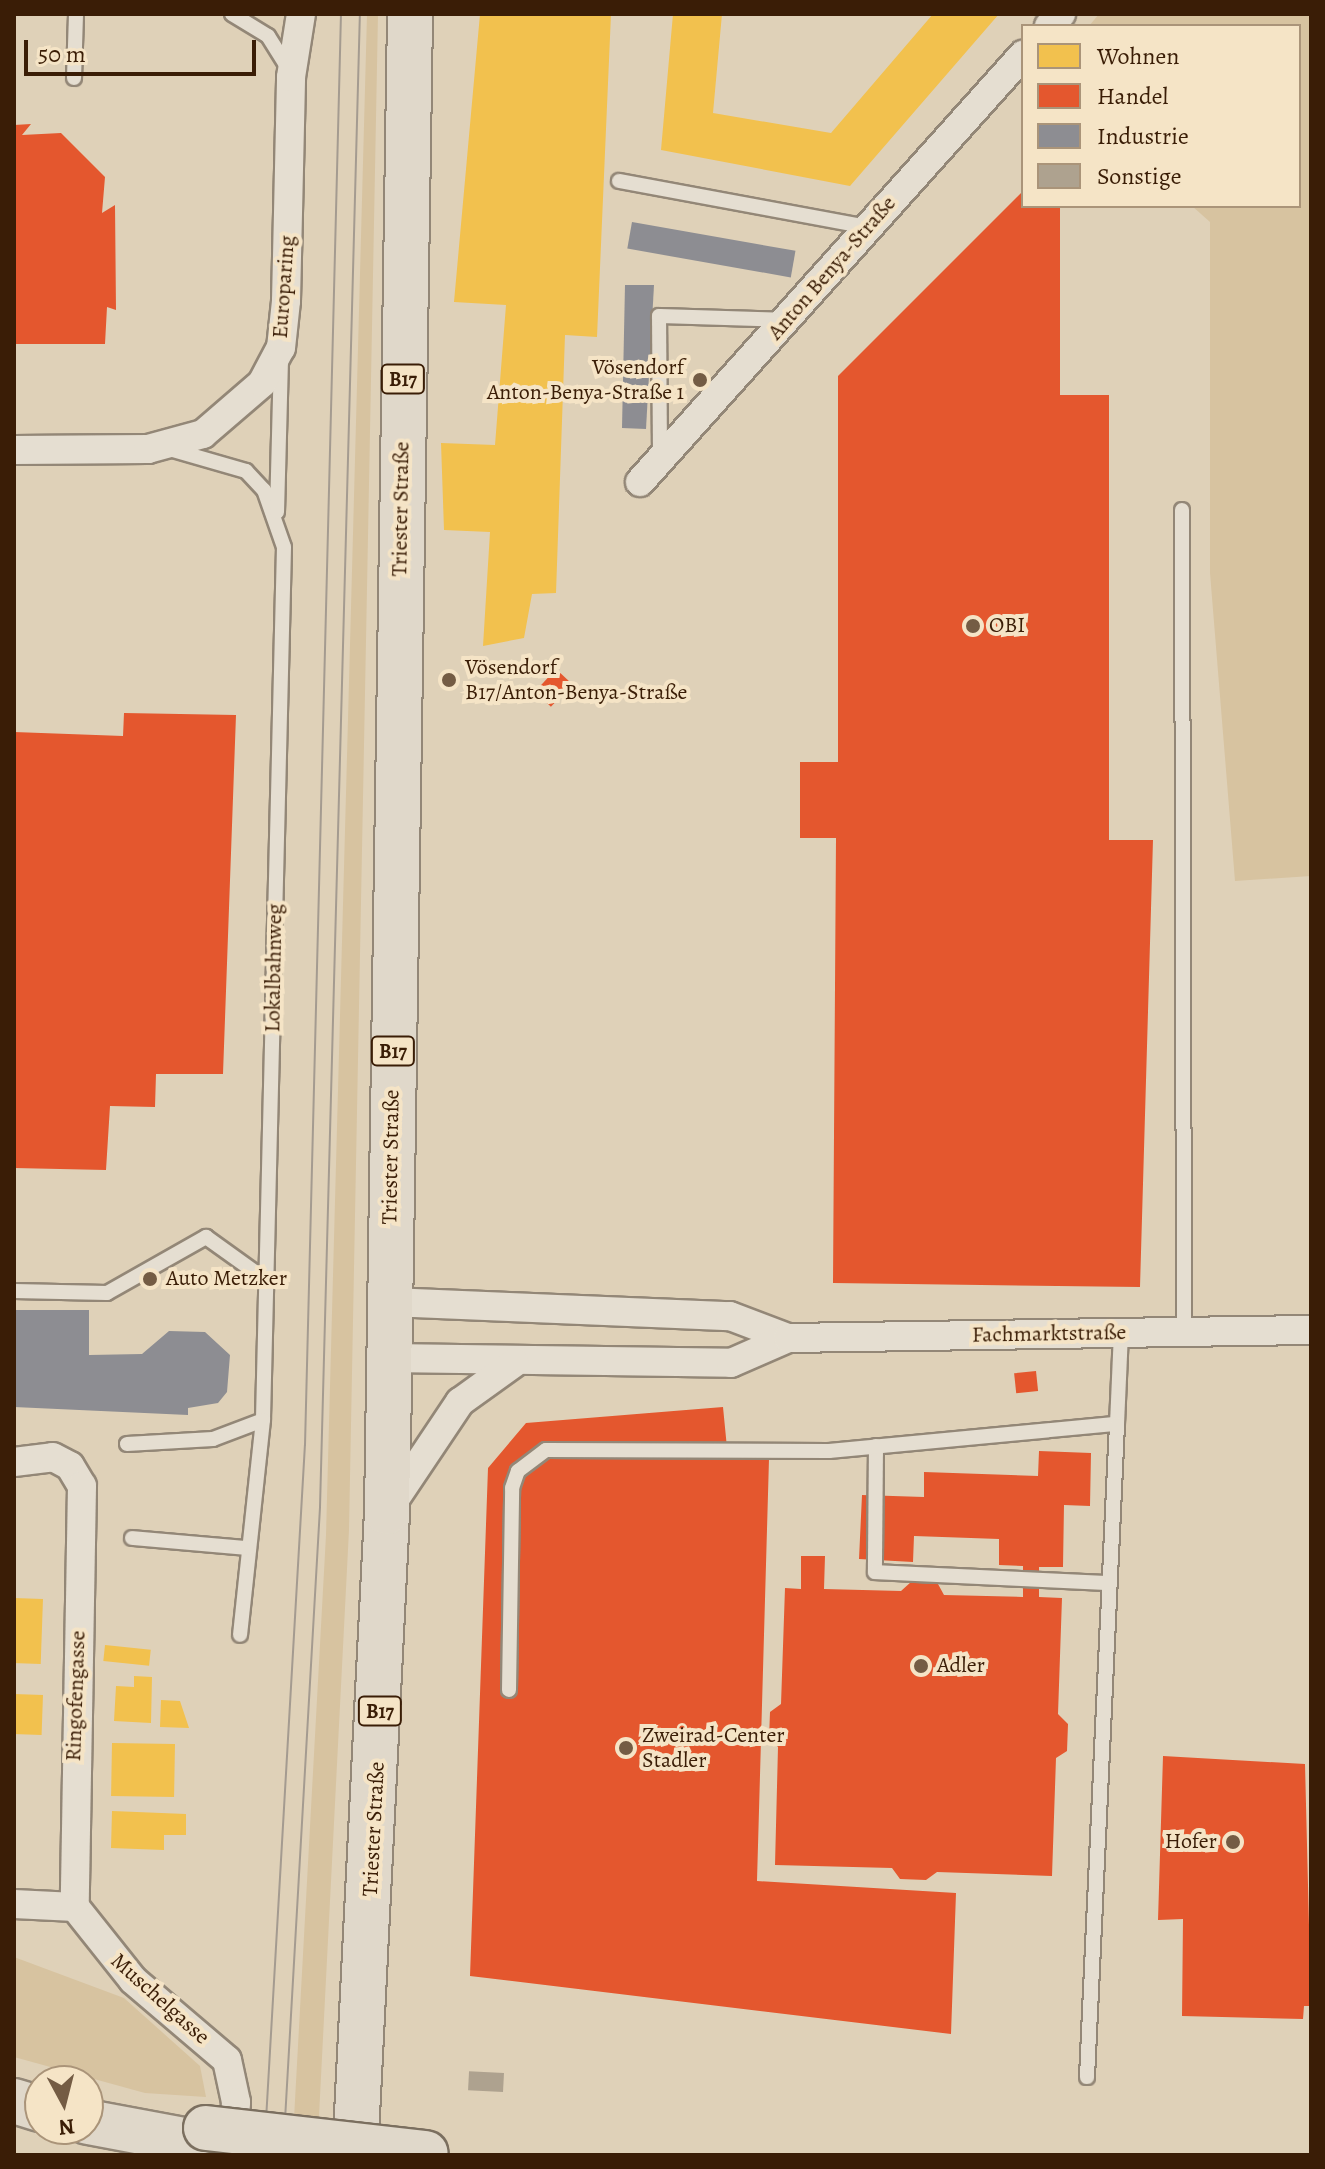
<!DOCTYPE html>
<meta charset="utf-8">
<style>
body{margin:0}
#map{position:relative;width:1325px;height:2169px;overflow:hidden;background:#dfd1b8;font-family:Alegreya,serif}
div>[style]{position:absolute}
.green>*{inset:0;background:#d7c3a0}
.homes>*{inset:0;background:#f2c14e;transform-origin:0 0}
.shops>*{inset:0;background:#e4572e;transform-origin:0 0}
.industry>*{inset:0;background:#8d8d92;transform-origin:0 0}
.building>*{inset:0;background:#aea28f;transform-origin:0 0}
.roads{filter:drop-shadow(2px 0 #938777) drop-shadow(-2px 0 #938777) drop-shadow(0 2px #938777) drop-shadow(0 -2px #938777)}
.service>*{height:14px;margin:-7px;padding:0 7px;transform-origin:7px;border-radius:7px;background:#e5ded1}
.minor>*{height:28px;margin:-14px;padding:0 14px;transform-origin:14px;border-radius:14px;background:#e5ded1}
.primary>*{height:44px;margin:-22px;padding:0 22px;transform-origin:22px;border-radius:22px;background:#e0d8ca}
.motorway>*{height:44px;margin:-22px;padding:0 22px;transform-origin:22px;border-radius:22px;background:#e0d8ca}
.tram>*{height:2px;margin:-1px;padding:0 1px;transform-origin:1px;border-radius:1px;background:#a49b90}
.bridges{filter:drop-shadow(2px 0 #7b6f5f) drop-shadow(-2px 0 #7b6f5f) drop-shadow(0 2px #7b6f5f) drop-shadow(0 -2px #7b6f5f)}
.motorway-bridge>*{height:44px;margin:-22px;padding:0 22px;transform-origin:22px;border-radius:22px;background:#e0d8ca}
.dots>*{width:22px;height:22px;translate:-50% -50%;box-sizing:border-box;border:4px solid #f5e4c6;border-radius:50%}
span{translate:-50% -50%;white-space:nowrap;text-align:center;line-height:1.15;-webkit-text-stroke:8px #f5e4c6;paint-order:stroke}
.shield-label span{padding:2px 6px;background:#f5e4c6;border:2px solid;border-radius:6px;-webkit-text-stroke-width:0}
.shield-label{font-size:20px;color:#3a1d06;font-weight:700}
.street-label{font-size:22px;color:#3a1d06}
.poi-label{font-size:22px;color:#3a1d06}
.right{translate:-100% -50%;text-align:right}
.left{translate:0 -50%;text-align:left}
.frame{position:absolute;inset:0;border:16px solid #3a1d06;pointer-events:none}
.legend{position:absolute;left:1021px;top:24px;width:280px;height:184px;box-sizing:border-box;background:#f5e4c6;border:2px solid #aa9479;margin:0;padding:10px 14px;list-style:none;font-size:24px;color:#3a1d06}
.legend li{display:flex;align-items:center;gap:16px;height:40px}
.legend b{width:40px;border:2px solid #aa9479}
.north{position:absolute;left:24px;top:2065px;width:80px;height:80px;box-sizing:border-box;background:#f5e4c6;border:2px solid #aa9479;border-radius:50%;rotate:173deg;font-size:22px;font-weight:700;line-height:32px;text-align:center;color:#3a1d06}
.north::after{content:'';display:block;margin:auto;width:28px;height:36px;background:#745c44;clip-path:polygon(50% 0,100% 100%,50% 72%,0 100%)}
.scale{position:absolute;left:24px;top:40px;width:232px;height:36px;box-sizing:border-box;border:4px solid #3a1d06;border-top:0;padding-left:10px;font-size:24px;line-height:28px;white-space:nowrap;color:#3a1d06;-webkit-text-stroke:6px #f5e4c6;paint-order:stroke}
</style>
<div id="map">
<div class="green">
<i style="clip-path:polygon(367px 14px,378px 14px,349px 1530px,317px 2155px,292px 2155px,326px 1535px)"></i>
<i style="clip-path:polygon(1099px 14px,1311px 14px,1311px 876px,1235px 881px,1210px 573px,1210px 222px,1192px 206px,1299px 206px,1299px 26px,1089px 26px)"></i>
<i style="clip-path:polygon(14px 1957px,124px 1998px,200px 2066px,206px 2097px,145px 2093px,14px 2057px)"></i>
</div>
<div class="homes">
<i style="clip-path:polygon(480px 14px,611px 14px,597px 337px,565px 335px,556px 593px,532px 594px,524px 638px,483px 646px,490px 532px,444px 530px,441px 443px,495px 445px,506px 305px,454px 302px)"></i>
<i style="clip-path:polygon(673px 14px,722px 14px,713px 113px,831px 133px,933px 14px,999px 14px,850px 186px,661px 150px)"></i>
<i style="left:14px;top:1598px;width:29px;height:65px;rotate:2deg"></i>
<i style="left:105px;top:1645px;width:46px;height:16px;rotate:6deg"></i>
<i style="clip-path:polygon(134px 1676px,152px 1677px,151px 1723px,114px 1721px,116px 1686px,134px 1687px)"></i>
<i style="left:14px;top:1694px;width:29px;height:40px;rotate:2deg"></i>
<i style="clip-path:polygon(161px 1700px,180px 1701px,189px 1728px,160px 1727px)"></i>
<i style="left:112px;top:1743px;width:63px;height:53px;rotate:1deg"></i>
<i style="clip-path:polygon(112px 1811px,186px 1814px,186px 1835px,164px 1835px,164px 1850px,111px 1848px)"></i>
</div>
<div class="shops">
<i style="clip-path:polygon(31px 124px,22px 135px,61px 133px,105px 177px,102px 213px,115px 205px,116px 310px,107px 307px,105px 344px,14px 344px,14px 125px)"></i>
<i style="clip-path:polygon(1023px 191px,1023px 206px,1060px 206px,1060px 395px,1109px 395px,1109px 840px,1153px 840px,1140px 1287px,833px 1283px,836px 838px,800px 838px,800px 762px,838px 762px,838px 376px)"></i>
<i style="left:556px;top:669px;width:22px;height:31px;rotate:43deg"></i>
<i style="clip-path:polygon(124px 713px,236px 715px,223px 1074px,156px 1074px,155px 1107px,110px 1106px,106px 1170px,14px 1168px,14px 732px,123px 736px)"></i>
<i style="left:1036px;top:1371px;width:20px;height:22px;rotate:84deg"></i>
<i style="clip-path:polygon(723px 1407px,728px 1458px,769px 1459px,757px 1881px,956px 1893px,951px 2034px,470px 1976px,488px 1468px,526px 1423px)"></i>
<i style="clip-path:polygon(1039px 1451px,1091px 1453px,1090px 1506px,1064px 1505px,1063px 1567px,1039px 1567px,1039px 1597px,1062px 1598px,1058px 1714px,1068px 1724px,1067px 1751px,1056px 1758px,1052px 1876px,937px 1872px,926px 1880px,900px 1879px,892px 1868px,775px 1865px,778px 1747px,769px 1738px,770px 1712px,781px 1704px,785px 1588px,801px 1589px,801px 1556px,825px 1556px,824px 1589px,901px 1591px,911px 1582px,938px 1584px,944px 1595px,1023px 1597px,1023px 1566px,999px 1565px,999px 1539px,914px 1536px,913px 1562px,859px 1559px,862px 1495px,924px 1497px,924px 1472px,1038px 1476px)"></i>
<i style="clip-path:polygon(1163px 1756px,1305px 1764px,1311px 2006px,1304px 2006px,1303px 2019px,1182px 2016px,1183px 1919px,1158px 1920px)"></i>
</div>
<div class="industry">
<i style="left:632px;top:222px;width:166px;height:27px;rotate:10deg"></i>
<i style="clip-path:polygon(625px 285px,654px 285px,646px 429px,622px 428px)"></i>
<i style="clip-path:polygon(14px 1310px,89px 1310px,89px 1355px,142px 1354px,169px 1331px,205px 1332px,230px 1355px,227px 1392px,218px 1403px,188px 1408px,188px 1415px,14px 1407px)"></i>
</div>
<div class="building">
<i style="left:504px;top:2073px;width:19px;height:35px;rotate:93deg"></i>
</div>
<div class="roads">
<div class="service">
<i style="left:232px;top:14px;width:42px;rotate:31.4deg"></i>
<i style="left:268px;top:36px;width:36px;rotate:58deg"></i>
<i style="left:74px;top:78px;width:64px;rotate:-88.2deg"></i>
<i style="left:619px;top:181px;width:252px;rotate:10.5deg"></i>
<i style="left:173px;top:450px;width:76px;rotate:16deg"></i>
<i style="left:246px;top:471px;width:26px;rotate:47deg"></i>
<i style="left:264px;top:490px;width:60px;rotate:70.7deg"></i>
<i style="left:284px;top:547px;width:873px;rotate:91.38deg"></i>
<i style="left:263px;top:1420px;width:216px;rotate:96.1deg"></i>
<i style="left:660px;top:455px;width:139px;rotate:-90.4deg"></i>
<i style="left:659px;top:316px;width:124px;rotate:1.8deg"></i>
<i style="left:1182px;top:510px;width:821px;rotate:89.86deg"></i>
<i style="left:277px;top:512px;width:151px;rotate:-88.5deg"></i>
<i style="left:14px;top:1291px;width:93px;rotate:1.2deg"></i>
<i style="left:107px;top:1293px;width:114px;rotate:-29.5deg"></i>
<i style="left:206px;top:1237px;width:74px;rotate:35.6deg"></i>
<i style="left:1117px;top:1424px;width:92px;rotate:-87.5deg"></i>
<i style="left:127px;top:1444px;width:86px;rotate:-3.3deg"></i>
<i style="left:213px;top:1439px;width:53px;rotate:-20.8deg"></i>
<i style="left:876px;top:1446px;width:126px;rotate:90.5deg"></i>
<i style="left:875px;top:1572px;width:235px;rotate:2.7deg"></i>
<i style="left:132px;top:1538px;width:115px;rotate:5deg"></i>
<i style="left:509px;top:1690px;width:202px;rotate:-89.1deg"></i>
<i style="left:512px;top:1488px;width:18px;rotate:-71deg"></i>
<i style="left:518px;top:1471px;width:35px;rotate:-37deg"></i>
<i style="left:546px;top:1450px;width:283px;rotate:0.2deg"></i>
<i style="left:829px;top:1451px;width:289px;rotate:-5.4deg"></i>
<i style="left:1117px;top:1424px;width:654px;rotate:92.63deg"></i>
</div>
<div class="minor">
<i style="left:1049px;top:26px;width:17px;rotate:-45deg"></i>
<i style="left:14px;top:450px;width:134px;rotate:-0.4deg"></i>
<i style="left:148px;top:449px;width:57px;rotate:-15.3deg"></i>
<i style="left:203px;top:434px;width:78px;rotate:-40.8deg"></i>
<i style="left:262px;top:383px;width:40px;rotate:-62deg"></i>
<i style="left:281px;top:348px;width:47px;rotate:-83.9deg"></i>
<i style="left:286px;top:301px;width:224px;rotate:-88.7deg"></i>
<i style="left:291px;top:77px;width:64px;rotate:-81deg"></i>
<i style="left:640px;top:482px;width:574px;rotate:-48.11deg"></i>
<i style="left:390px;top:1302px;width:340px;rotate:2.4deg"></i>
<i style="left:730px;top:1316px;width:62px;rotate:20.8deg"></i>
<i style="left:389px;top:1358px;width:342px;rotate:0.8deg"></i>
<i style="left:731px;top:1363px;width:62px;rotate:-23.7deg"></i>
<i style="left:788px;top:1338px;width:523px;rotate:-0.88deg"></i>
<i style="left:14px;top:1462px;width:39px;rotate:-7deg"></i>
<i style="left:53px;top:1457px;width:19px;rotate:28deg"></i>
<i style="left:70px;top:1466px;width:23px;rotate:59deg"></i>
<i style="left:82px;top:1486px;width:421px;rotate:91deg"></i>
<i style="left:389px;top:1508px;width:128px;rotate:-56.2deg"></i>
<i style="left:460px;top:1402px;width:67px;rotate:-35.8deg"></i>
<i style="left:14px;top:1904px;width:61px;rotate:2.8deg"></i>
<i style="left:75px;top:1907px;width:93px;rotate:51.5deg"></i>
<i style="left:133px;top:1980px;width:123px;rotate:40.4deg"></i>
<i style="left:227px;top:2060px;width:43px;rotate:77.9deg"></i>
<i style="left:236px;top:2102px;width:53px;rotate:93.2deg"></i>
</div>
<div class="primary">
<i style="left:355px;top:2155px;width:644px;rotate:-87.15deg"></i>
<i style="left:387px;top:1512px;width:1498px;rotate:-89.12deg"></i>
</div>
<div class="motorway">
<i style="left:14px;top:2101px;width:27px;rotate:17deg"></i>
<i style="left:88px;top:2122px;width:120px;rotate:10.6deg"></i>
</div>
</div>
<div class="tram">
<i style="left:264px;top:2155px;width:711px;rotate:-86.7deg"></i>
<i style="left:305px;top:1445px;width:1431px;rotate:-88.56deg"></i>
<i style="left:283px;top:2155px;width:649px;rotate:-86.73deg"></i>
<i style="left:320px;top:1507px;width:1494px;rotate:-88.47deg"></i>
</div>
<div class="bridges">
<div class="motorway-bridge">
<i style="left:206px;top:2128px;width:221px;rotate:6.5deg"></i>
</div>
</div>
<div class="dots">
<i style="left:700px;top:380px;background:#745c44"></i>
<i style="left:973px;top:626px;background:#745c44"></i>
<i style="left:449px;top:680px;background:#745c44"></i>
<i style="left:150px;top:1279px;background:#745c44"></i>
<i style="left:921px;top:1666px;background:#745c44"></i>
<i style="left:626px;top:1748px;background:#745c44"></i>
<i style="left:1233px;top:1842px;background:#745c44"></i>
</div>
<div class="shield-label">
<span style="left:403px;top:379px">B17</span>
<span style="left:393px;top:1051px">B17</span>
<span style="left:380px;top:1711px">B17</span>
</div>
<div class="street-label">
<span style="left:832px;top:268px;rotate:-49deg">Anton Benya-Straße</span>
<span style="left:284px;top:287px;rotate:-86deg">Europaring</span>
<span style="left:401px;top:509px;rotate:-89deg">Triester Straße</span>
<span style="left:274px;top:968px;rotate:-89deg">Lokalbahnweg</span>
<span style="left:391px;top:1157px;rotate:-89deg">Triester Straße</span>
<span style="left:1049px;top:1334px;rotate:-1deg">Fachmarktstraße</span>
<span style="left:76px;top:1696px;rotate:-88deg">Ringofengasse</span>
<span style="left:374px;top:1829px;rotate:-87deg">Triester Straße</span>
<span style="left:160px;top:1999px;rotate:42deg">Muschelgasse</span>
</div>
<div class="poi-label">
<span class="right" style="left:684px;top:380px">Vösendorf<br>Anton-Benya-Straße 1</span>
<span class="left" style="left:989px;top:626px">OBI</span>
<span class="left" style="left:465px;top:680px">Vösendorf<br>B17/Anton-Benya-Straße</span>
<span class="left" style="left:166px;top:1279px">Auto Metzker</span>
<span class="left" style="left:937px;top:1666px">Adler</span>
<span class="left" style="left:642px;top:1748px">Zweirad-Center<br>Stadler</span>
<span class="right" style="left:1217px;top:1842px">Hofer</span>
</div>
<div class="frame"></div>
<ul class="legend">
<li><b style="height:22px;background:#f2c14e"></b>Wohnen</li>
<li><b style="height:22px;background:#e4572e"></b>Handel</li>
<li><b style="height:22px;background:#8d8d92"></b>Industrie</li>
<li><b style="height:22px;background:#aea28f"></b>Sonstige</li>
</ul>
<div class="north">N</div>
<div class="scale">50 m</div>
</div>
